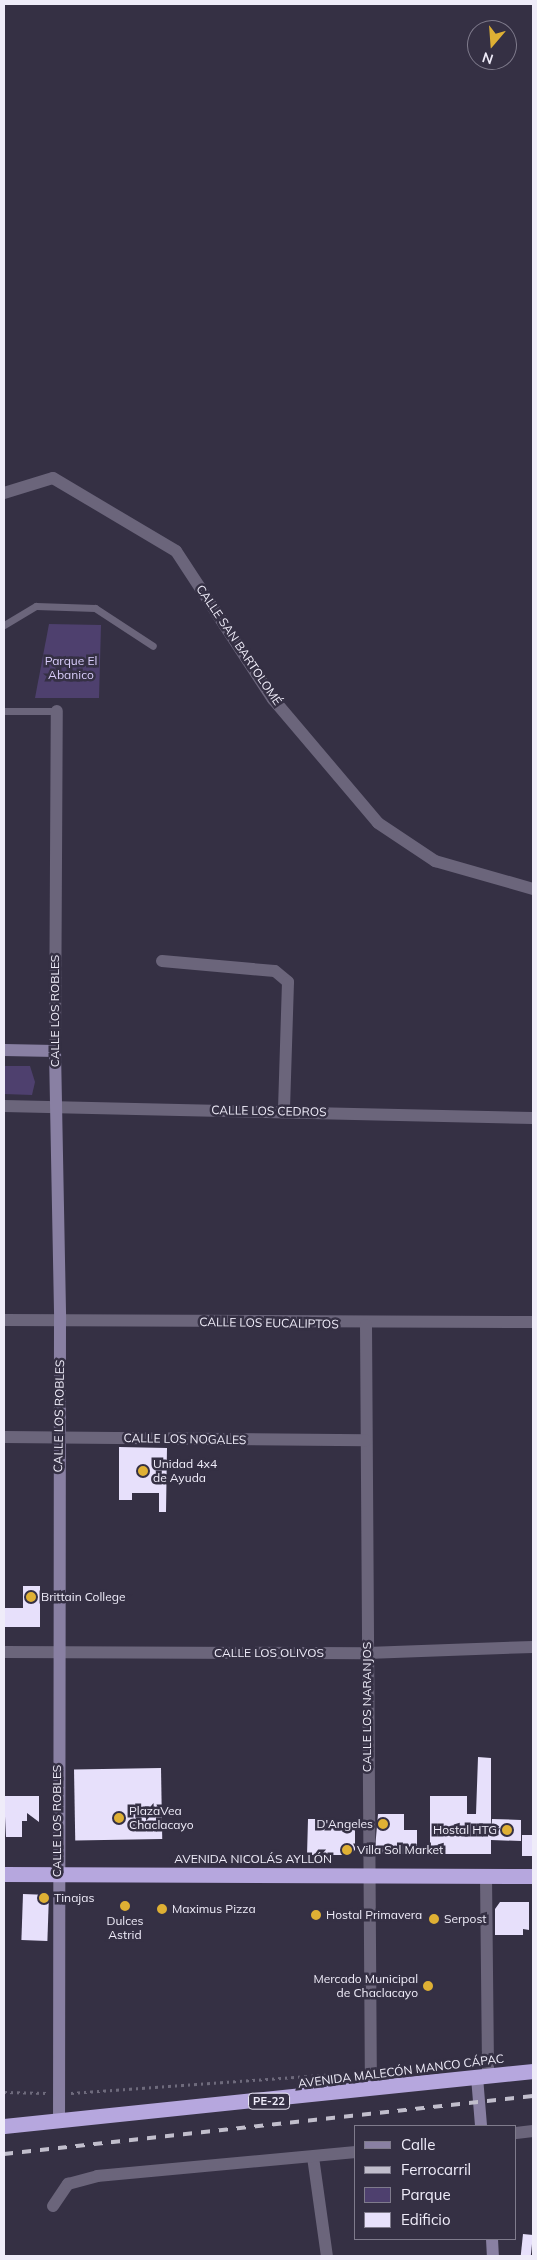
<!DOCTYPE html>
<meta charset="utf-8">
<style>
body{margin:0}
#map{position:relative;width:537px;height:2260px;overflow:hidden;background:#353044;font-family:Mulish,sans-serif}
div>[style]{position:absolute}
.green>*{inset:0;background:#4e406e}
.building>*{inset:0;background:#e7e0fb;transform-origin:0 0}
.path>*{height:3px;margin-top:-1.5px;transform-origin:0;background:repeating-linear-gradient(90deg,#6e6a7c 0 2.5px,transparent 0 6.5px)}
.lane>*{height:7px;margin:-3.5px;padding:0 3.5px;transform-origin:3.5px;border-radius:3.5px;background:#6b657b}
.street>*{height:12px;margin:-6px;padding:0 6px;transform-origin:6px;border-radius:6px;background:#6b657b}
.secondary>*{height:12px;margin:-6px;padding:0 6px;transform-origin:6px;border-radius:6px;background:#8980a3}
.highway>*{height:15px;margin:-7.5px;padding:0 7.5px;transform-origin:7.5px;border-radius:7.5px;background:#b6a7de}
.rail>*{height:4px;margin-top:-2px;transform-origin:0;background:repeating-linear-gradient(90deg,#c1becc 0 9px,transparent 0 18px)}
.dots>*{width:14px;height:14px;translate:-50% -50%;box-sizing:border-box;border:2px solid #353044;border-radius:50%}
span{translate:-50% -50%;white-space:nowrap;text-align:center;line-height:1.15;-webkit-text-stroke:5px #353044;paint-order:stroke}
.shield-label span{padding:1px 4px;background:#353044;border:1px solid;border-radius:4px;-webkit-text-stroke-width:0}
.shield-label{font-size:11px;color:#efecf9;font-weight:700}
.street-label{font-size:12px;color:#efecf9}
.park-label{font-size:12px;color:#d9cdfb}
.poi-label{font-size:12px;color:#efecf9}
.left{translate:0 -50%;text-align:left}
.right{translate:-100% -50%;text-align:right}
.frame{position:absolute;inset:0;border:5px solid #efecf9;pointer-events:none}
.legend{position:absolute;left:354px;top:2125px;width:162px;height:115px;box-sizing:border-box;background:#353044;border:1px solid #7f7b8c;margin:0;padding:6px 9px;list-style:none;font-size:15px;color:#efecf9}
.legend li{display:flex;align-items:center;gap:10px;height:25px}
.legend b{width:25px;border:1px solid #7f7b8c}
.north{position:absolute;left:467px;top:20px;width:50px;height:50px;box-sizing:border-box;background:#353044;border:1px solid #7f7b8c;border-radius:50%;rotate:198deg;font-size:14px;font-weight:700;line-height:20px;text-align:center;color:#efecf9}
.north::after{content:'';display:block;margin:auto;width:18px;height:22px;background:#dfb034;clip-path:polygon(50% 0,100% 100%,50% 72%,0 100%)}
</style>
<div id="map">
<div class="green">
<i style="clip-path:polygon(49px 624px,101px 625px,99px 698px,35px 698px)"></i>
<i style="clip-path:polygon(4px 1066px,30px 1066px,35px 1082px,32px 1095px,4px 1094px)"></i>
</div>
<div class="building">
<i style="clip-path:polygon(119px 1447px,167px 1448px,166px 1512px,159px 1512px,159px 1493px,132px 1493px,132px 1500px,119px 1500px)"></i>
<i style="clip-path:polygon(23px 1586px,40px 1586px,40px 1627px,4px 1627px,4px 1608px,23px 1608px)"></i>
<i style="clip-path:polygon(478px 1757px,491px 1758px,491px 1834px,492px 1819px,521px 1820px,521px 1841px,491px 1840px,491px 1854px,430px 1854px,430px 1796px,467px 1796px,467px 1814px,476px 1814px)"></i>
<i style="left:161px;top:1768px;width:71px;height:87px;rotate:89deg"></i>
<i style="clip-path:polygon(4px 1796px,39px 1796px,39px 1822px,27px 1813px,27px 1821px,22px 1821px,22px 1837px,6px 1837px)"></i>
<i style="clip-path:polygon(378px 1814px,404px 1814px,404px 1830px,417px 1830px,417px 1854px,379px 1854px,375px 1849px)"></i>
<i style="clip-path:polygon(308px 1819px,319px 1819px,319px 1826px,355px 1826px,355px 1850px,349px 1855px,307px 1855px)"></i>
<i style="left:522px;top:1835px;width:11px;height:21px"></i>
<i style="left:23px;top:1894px;width:26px;height:46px;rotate:2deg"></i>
<i style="clip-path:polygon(500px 1902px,529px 1902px,529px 1930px,523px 1929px,523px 1935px,495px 1935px,495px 1909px)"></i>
<i style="left:523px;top:2234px;width:10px;height:22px;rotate:6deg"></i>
</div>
<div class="path">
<i style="left:4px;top:2092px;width:43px;rotate:1.3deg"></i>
<i style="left:71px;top:2093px;width:279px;rotate:-4.1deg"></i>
</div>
<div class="lane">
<i style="left:4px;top:625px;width:37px;rotate:-31deg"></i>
<i style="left:36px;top:606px;width:59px;rotate:1.9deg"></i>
<i style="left:95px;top:608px;width:69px;rotate:33.2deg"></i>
<i style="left:4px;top:711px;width:53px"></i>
</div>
<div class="street">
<i style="left:4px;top:493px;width:51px;rotate:-17deg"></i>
<i style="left:53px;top:478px;width:143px;rotate:30.7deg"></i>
<i style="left:176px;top:551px;width:177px;rotate:56.8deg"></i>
<i style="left:273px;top:699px;width:162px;rotate:49.7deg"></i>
<i style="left:378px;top:823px;width:69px;rotate:33.7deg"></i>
<i style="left:435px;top:861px;width:102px;rotate:15.9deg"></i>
<i style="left:162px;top:961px;width:113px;rotate:5.1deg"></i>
<i style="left:275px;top:971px;width:17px;rotate:40deg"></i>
<i style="left:288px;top:982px;width:130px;rotate:91.8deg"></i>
<i style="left:55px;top:1051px;width:340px;rotate:-89.7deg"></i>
<i style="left:4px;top:1106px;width:529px;rotate:1.3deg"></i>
<i style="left:4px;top:1320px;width:529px;rotate:0.22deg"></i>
<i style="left:366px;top:1325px;width:764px;rotate:89.63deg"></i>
<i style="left:4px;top:1437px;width:362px;rotate:0.5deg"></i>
<i style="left:4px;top:1652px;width:363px;rotate:0.2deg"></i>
<i style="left:367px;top:1653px;width:166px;rotate:-2.1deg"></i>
<i style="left:486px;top:1876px;width:199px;rotate:89.4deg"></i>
<i style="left:516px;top:2133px;width:17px;rotate:-7deg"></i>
<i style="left:313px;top:2157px;width:100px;rotate:82deg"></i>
<i style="left:53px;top:2206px;width:27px;rotate:-56deg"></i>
<i style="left:68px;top:2184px;width:30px;rotate:-15deg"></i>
<i style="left:97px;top:2176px;width:260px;rotate:-5.3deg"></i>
</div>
<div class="secondary">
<i style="left:4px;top:1050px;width:51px;rotate:1.1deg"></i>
<i style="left:55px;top:1051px;width:269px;rotate:88.9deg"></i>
<i style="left:60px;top:1320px;width:802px;rotate:90.07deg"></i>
<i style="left:477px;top:2077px;width:49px;rotate:85.3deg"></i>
<i style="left:492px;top:2239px;width:17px;rotate:87deg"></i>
</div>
<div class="highway">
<i style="left:4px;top:1874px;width:529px;rotate:0.22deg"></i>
<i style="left:4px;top:2126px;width:532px;rotate:-5.94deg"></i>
</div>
<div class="rail">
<i style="left:4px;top:2154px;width:532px;rotate:-6.26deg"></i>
</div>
<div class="dots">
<i style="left:143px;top:1471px;background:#dfb034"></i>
<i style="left:31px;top:1597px;background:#dfb034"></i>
<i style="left:119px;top:1818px;background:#dfb034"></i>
<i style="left:383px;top:1824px;background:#dfb034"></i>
<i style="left:507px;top:1830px;background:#dfb034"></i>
<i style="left:347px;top:1850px;background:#dfb034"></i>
<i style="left:44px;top:1898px;background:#dfb034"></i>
<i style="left:125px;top:1906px;background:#dfb034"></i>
<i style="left:162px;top:1909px;background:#dfb034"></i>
<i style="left:316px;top:1915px;background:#dfb034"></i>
<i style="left:434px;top:1919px;background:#dfb034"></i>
<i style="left:428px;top:1986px;background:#dfb034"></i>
</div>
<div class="shield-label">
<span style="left:269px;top:2101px">PE-22</span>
</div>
<div class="street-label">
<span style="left:239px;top:645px;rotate:56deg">CALLE SAN BARTOLOMÉ</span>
<span style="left:55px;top:1011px;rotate:-90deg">CALLE LOS ROBLES</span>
<span style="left:269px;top:1111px;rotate:1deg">CALLE LOS CEDROS</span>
<span style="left:269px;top:1323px;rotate:1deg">CALLE LOS EUCALIPTOS</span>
<span style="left:59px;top:1416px;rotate:-89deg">CALLE LOS ROBLES</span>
<span style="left:185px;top:1439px;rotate:1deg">CALLE LOS NOGALES</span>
<span style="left:269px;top:1653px">CALLE LOS OLIVOS</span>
<span style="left:367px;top:1707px;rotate:-90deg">CALLE LOS NARANJOS</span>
<span style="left:57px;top:1821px;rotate:-90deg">CALLE LOS ROBLES</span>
<span style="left:253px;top:1859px">AVENIDA NICOLÁS AYLLÓN</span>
<span style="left:401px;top:2071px;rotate:-7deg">AVENIDA MALECÓN MANCO CÁPAC</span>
</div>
<div class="park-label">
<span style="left:71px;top:668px">Parque El<br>Abanico</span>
</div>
<div class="poi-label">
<span class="left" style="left:153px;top:1471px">Unidad 4x4<br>de Ayuda</span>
<span class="left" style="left:41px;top:1597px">Brittain College</span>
<span class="left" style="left:129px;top:1818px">PlazaVea<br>Chaclacayo</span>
<span class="right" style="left:373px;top:1824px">D'Angeles</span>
<span class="right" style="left:497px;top:1830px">Hostal HTG</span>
<span class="left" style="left:357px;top:1850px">Villa Sol Market</span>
<span class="left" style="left:54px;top:1898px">Tinajas</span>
<span class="left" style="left:172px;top:1909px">Maximus Pizza</span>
<span class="left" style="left:326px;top:1915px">Hostal Primavera</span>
<span class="left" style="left:444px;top:1919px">Serpost</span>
<span style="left:125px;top:1928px">Dulces<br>Astrid</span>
<span class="right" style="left:418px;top:1986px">Mercado Municipal<br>de Chaclacayo</span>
</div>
<div class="frame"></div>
<ul class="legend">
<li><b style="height:6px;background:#8980a3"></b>Calle</li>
<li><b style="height:6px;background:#c1becc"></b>Ferrocarril</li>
<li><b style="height:14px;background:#4e406e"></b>Parque</li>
<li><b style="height:14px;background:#e7e0fb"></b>Edificio</li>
</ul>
<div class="north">N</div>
</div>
